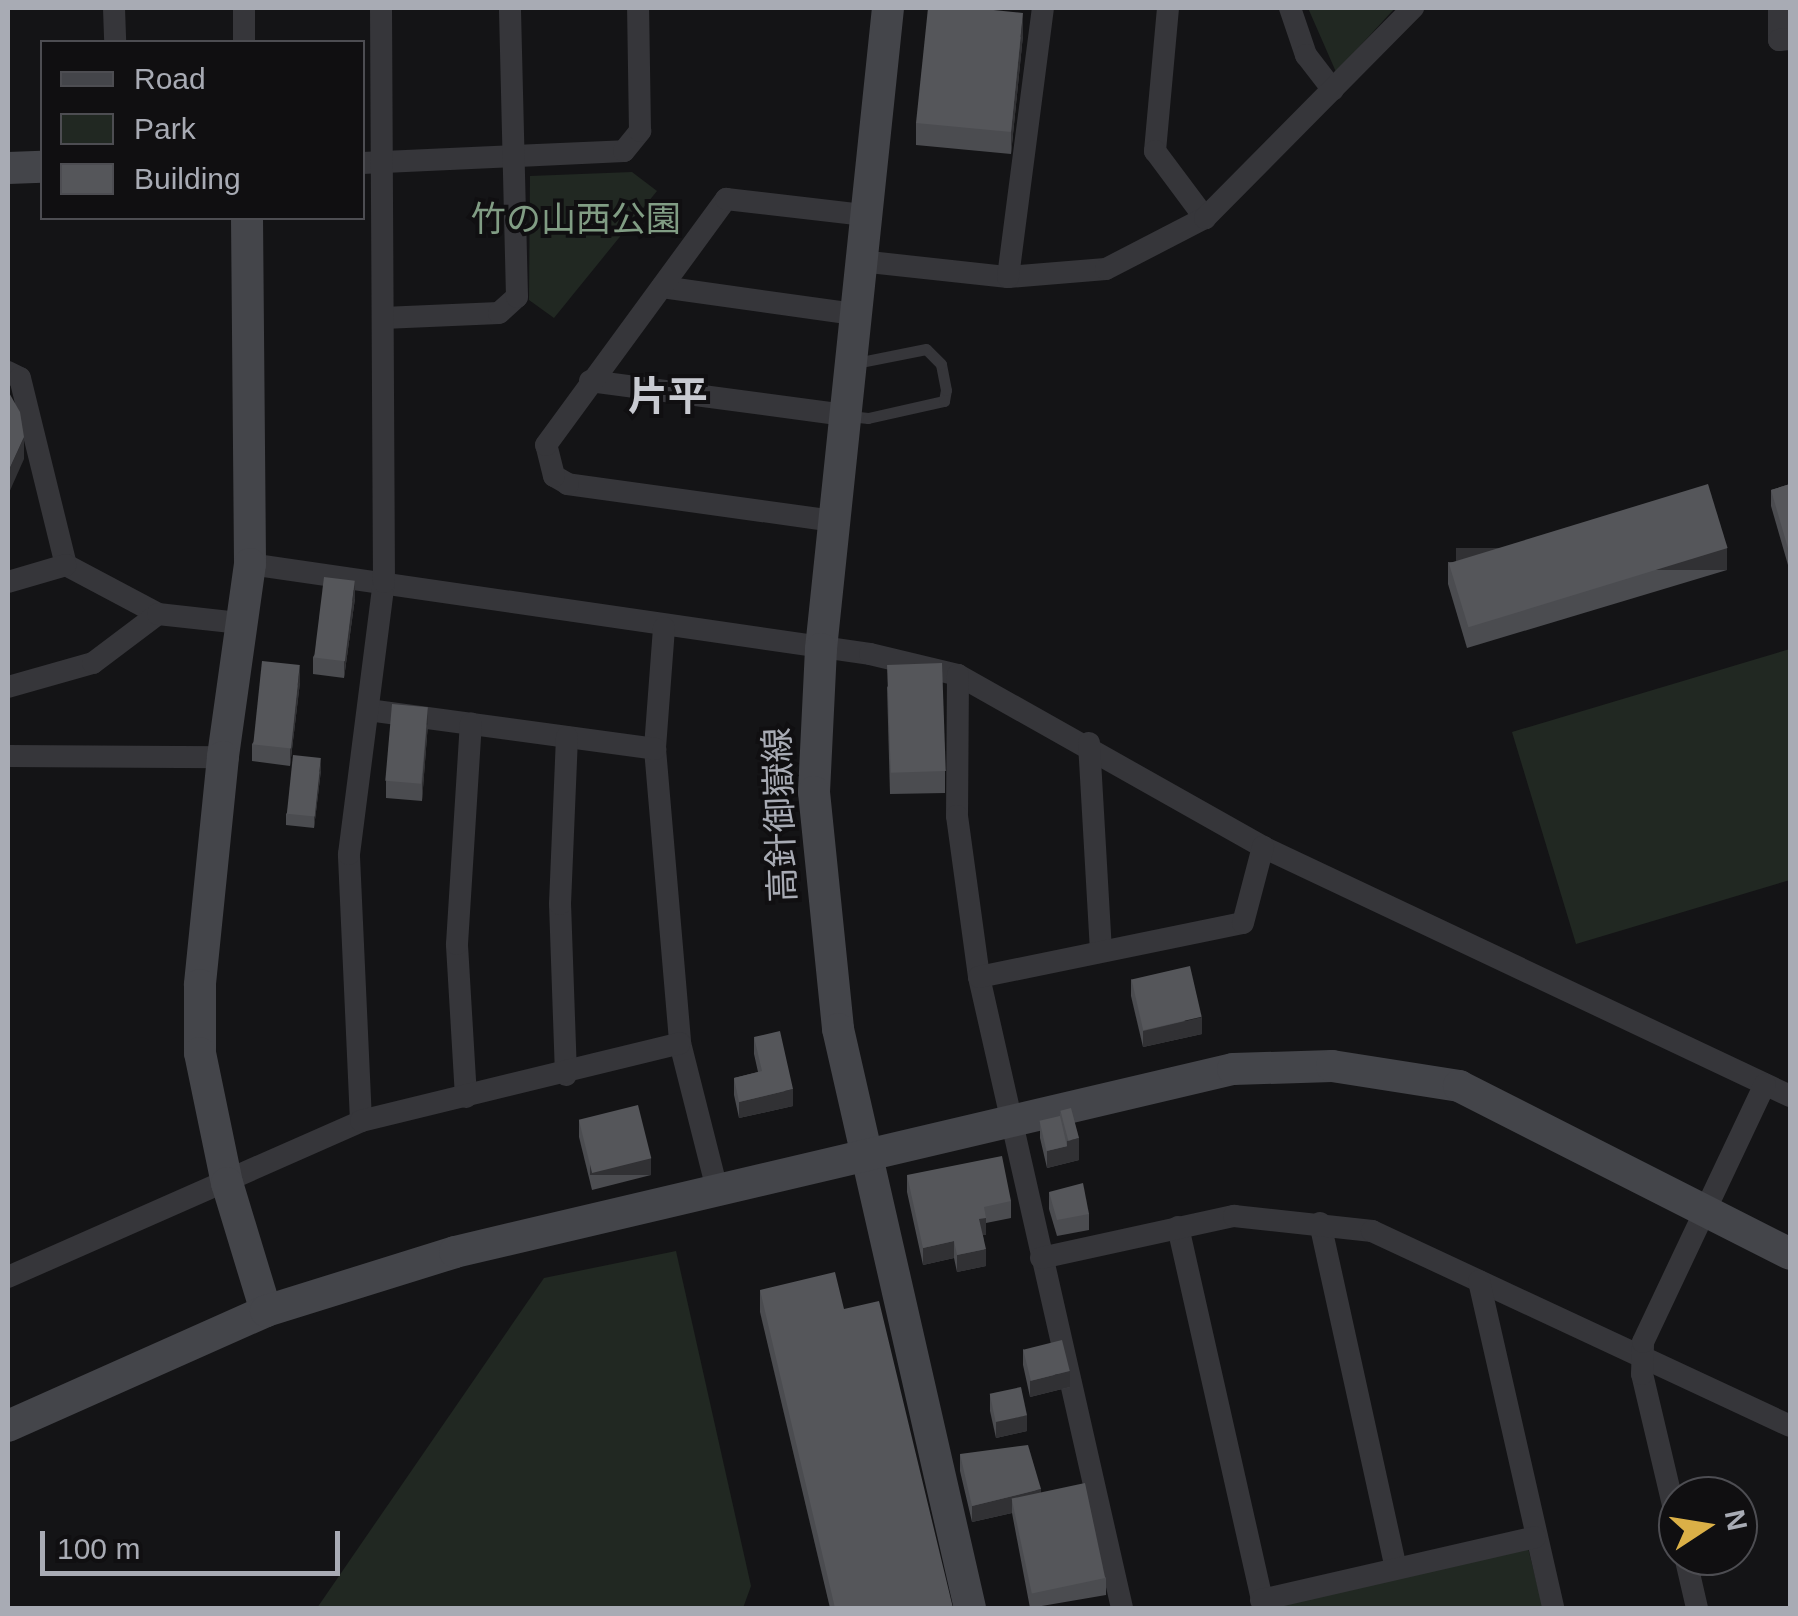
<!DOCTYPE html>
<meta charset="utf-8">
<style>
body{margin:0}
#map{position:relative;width:1798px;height:1616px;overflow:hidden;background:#141416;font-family:Arial,"Noto Sans JP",sans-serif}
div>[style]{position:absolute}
.green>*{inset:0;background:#212822}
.lane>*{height:11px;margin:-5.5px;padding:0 5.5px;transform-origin:5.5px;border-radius:5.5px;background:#36363a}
.street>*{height:22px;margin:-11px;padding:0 11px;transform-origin:11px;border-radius:11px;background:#36363a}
.secondary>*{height:32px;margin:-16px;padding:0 16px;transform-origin:16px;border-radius:16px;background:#44454a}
.wall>*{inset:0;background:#4b4c50}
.shaded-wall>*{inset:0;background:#313134;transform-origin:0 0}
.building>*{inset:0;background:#55565a;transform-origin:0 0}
span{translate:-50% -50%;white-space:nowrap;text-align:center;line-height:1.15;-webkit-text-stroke:8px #100f11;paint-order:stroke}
.park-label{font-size:35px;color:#819d84}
.street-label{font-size:35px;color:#a8abb4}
.quarter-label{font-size:40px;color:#c8cad1;font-weight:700}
.frame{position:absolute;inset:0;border:10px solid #a8abb4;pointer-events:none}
.legend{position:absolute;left:40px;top:40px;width:325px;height:180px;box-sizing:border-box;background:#100f11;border:2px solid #4d4d52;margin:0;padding:12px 18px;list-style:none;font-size:30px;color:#a8abb4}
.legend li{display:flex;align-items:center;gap:20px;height:50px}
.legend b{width:50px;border:2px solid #4d4d52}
.north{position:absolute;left:1658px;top:1476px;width:100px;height:100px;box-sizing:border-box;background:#100f11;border:2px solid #4d4d52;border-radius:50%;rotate:78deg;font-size:28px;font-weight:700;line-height:40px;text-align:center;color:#a8abb4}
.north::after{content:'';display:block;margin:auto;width:35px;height:45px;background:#dbb047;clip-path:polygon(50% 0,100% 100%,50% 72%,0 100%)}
.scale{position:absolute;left:40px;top:1531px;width:300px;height:45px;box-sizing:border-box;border:5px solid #a8abb4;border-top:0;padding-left:12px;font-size:30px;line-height:35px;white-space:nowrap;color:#a8abb4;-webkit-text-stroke:8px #100f11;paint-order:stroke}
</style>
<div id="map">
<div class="green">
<i style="clip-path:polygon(1308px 8px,1395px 8px,1336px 72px)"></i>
<i style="clip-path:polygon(632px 172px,657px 191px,554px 318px,529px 300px,530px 176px)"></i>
<i style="clip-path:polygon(1790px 649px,1790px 880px,1576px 944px,1512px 732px)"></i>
<i style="clip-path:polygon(676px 1251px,751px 1586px,743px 1608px,317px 1608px,544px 1278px)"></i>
<i style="clip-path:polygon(1528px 1548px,1543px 1608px,1282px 1608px,1281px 1605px)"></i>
</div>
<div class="lane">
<i style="left:849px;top:416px;width:19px;rotate:6deg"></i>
<i style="left:868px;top:418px;width:78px;rotate:-12.6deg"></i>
<i style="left:944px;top:401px;width:11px;rotate:-80deg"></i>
<i style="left:946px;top:390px;width:26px;rotate:-101deg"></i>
<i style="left:941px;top:364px;width:21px;rotate:-135deg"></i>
<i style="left:926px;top:349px;width:71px;rotate:168.7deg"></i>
</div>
<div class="street">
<i style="left:114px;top:8px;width:34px;rotate:88deg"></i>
<i style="left:244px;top:8px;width:34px;rotate:90deg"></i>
<i style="left:1168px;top:8px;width:144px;rotate:95.2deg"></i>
<i style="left:1155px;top:151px;width:84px;rotate:53.3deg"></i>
<i style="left:1290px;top:8px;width:50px;rotate:71.2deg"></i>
<i style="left:1306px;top:55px;width:44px;rotate:52.4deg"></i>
<i style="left:1779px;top:8px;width:32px;rotate:90deg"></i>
<i style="left:1779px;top:40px;width:11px;rotate:-5deg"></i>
<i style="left:362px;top:163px;width:262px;rotate:-2.6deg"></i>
<i style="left:624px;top:151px;width:26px;rotate:-51deg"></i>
<i style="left:640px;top:131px;width:123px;rotate:-90.9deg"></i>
<i style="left:860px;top:261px;width:149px;rotate:6.2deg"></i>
<i style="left:1008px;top:277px;width:98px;rotate:-4.7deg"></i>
<i style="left:1106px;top:269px;width:111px;rotate:-27.3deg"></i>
<i style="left:1205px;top:218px;width:296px;rotate:-45.3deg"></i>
<i style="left:1008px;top:277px;width:271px;rotate:-82.6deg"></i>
<i style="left:662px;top:287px;width:194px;rotate:8deg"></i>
<i style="left:383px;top:318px;width:116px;rotate:-2.5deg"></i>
<i style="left:499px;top:313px;width:24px;rotate:-42deg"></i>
<i style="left:517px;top:297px;width:289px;rotate:-91.4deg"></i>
<i style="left:8px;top:372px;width:13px;rotate:27deg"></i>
<i style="left:20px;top:378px;width:193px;rotate:76.2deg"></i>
<i style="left:66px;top:565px;width:104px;rotate:28deg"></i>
<i style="left:590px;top:381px;width:257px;rotate:7.6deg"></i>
<i style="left:834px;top:521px;width:269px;rotate:-172.1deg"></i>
<i style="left:568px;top:484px;width:16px;rotate:-150deg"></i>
<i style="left:554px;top:476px;width:32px;rotate:-104deg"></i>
<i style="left:546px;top:445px;width:305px;rotate:-53.8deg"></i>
<i style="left:726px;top:199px;width:140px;rotate:6.6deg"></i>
<i style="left:250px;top:564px;width:626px;rotate:8.26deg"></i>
<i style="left:870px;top:654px;width:90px;rotate:13.4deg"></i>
<i style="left:958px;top:675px;width:350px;rotate:29.4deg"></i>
<i style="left:1263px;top:847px;width:583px;rotate:25.29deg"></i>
<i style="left:8px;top:582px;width:60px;rotate:-16.3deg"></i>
<i style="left:664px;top:628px;width:121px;rotate:94.3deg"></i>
<i style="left:655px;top:749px;width:295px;rotate:85.1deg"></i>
<i style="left:680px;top:1043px;width:151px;rotate:75.8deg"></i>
<i style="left:958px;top:675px;width:141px;rotate:90.4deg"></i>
<i style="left:957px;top:816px;width:162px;rotate:82.2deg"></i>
<i style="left:979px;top:977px;width:647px;rotate:77.23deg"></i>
<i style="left:8px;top:687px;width:88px;rotate:-15.8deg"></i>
<i style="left:93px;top:663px;width:81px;rotate:-37deg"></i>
<i style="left:158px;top:614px;width:81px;rotate:6.3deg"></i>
<i style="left:368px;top:710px;width:290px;rotate:7.7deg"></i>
<i style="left:1089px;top:743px;width:208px;rotate:86.7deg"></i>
<i style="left:8px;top:756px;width:215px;rotate:0.3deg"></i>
<i style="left:979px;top:977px;width:269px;rotate:-11.6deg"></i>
<i style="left:1243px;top:923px;width:79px;rotate:-75.3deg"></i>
<i style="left:566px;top:1075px;width:171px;rotate:-92deg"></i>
<i style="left:560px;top:904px;width:167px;rotate:-87.6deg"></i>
<i style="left:466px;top:1097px;width:153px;rotate:-93.4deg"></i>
<i style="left:457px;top:944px;width:221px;rotate:-86.4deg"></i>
<i style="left:361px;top:1121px;width:267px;rotate:-92.6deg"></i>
<i style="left:349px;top:854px;width:274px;rotate:-82.7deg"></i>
<i style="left:384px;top:582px;width:574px;rotate:-90.3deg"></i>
<i style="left:1320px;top:1223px;width:353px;rotate:77.6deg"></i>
<i style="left:1178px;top:1227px;width:391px;rotate:77.3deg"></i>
<i style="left:1041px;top:1258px;width:198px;rotate:-12.3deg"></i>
<i style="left:1234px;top:1216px;width:139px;rotate:6.2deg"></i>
<i style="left:1372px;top:1231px;width:461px;rotate:25deg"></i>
<i style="left:8px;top:1277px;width:386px;rotate:-23.8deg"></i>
<i style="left:361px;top:1121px;width:328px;rotate:-13.7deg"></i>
<i style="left:1479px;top:1281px;width:335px;rotate:77.2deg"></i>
<i style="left:1678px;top:1526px;width:156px;rotate:-103.3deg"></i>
<i style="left:1642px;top:1374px;width:32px;rotate:-88deg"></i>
<i style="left:1643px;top:1342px;width:285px;rotate:-64.7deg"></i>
<i style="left:1685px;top:1556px;width:53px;rotate:77deg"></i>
<i style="left:1261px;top:1600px;width:281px;rotate:-12.9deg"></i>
</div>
<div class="secondary">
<i style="left:888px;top:8px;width:644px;rotate:95.97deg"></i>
<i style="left:821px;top:649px;width:143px;rotate:92.8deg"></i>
<i style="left:814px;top:792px;width:238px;rotate:84.2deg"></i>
<i style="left:838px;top:1029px;width:594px;rotate:77.16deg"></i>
<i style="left:8px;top:168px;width:34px;rotate:-2deg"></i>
<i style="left:247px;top:218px;width:346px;rotate:89.5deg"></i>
<i style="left:250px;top:564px;width:195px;rotate:98deg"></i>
<i style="left:223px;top:757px;width:229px;rotate:95.8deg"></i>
<i style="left:200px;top:985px;width:68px;rotate:90deg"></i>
<i style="left:200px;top:1053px;width:133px;rotate:78.3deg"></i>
<i style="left:227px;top:1183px;width:134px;rotate:73.1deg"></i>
<i style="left:8px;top:1426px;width:282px;rotate:-24deg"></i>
<i style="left:266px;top:1311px;width:198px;rotate:-17.3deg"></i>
<i style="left:455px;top:1252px;width:799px;rotate:-13.24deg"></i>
<i style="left:1233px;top:1069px;width:99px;rotate:-1.7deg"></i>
<i style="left:1332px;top:1066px;width:129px;rotate:8.9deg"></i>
<i style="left:1459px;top:1086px;width:371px;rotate:26.9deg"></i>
</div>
<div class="wall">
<i style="clip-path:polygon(1023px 35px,1011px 154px,916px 145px,916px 123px)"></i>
<i style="clip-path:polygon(1790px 484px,1790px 572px,1771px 506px,1771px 490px)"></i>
<i style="clip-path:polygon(1448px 562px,1727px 570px,1467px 648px,1448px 584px)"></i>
<i style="clip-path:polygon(355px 598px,344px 678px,313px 674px,313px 657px)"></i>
<i style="clip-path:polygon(300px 682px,290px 766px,252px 761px,252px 744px)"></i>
<i style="clip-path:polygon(887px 686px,945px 771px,945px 793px,890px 794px)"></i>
<i style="clip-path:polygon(428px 723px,422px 801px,386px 798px,386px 781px)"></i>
<i style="clip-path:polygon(321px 770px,314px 828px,286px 825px,286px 814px)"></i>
<i style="clip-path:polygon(1131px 979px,1202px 1034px,1143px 1047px,1131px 996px)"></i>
<i style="clip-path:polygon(754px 1037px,793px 1106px,739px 1118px,734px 1095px,734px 1078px,758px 1072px,754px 1054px)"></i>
<i style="clip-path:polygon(1060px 1111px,1079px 1160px,1047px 1168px,1040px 1138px,1040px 1122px,1060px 1116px)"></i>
<i style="clip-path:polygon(579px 1120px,651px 1175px,592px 1190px,579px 1137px)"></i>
<i style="clip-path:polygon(907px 1175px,1011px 1201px,1011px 1218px,986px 1223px,986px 1235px,983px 1235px,986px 1266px,957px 1272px,954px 1258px,923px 1265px,907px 1192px)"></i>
<i style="clip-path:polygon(1049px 1192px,1089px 1214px,1089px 1230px,1057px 1236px,1049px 1209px)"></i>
<i style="clip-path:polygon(760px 1290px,844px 1309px,953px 1608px,830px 1608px,760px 1312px)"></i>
<i style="clip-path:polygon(1023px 1349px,1070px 1387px,1030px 1397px,1023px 1365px)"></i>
<i style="clip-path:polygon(990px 1394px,1027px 1431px,996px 1438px,990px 1411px)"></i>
<i style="clip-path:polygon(960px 1454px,1041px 1493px,1106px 1578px,1106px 1595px,1030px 1608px,1012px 1513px,972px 1522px,960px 1471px)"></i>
</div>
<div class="shaded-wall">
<i style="clip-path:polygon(1023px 13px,1023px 35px,1011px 154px,1011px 132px)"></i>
<i style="clip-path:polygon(24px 437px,24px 459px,8px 495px,8px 472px)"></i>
<i style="left:1727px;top:548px;width:22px;height:271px;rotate:90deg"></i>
<i style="clip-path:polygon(355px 581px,355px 598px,344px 678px,344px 661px)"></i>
<i style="clip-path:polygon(300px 665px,300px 682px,290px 766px,290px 749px)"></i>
<i style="clip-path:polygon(428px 707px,428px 723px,422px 801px,422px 784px)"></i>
<i style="clip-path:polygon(321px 758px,321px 770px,314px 828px,314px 817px)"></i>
<i style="clip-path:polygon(1202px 1017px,1202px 1034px,1143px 1047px,1143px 1031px)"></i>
<i style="clip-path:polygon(793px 1089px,793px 1106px,739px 1118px,739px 1102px)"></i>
<i style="clip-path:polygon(1079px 1138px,1079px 1160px,1067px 1163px,1067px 1141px)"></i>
<i style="clip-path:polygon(1067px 1146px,1067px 1163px,1047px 1168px,1047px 1151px)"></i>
<i style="left:651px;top:1158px;width:17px;height:61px;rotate:90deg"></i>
<i style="left:986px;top:1218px;width:17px;height:7px;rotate:90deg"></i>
<i style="clip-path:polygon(954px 1241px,954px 1258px,923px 1265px,923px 1248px)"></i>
<i style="clip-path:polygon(986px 1249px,986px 1266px,957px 1272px,957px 1255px)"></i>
<i style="clip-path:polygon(1070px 1371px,1070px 1387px,1030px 1397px,1030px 1381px)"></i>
<i style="clip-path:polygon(1027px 1415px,1027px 1431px,996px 1438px,996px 1421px)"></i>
<i style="clip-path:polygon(1041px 1489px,1041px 1506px,1012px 1499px,1012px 1513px,972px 1522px,972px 1506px)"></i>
</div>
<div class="building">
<i style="clip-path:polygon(928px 8px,974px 8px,1023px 13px,1011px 132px,916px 123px)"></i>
<i style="clip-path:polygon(8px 391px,20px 412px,24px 437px,8px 472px)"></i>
<i style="left:1708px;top:484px;width:67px;height:271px;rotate:73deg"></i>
<i style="clip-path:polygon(1790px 484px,1790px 555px,1771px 490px)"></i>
<i style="left:324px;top:577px;width:31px;height:81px;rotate:7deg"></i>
<i style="left:262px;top:661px;width:38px;height:84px;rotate:6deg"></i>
<i style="left:942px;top:663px;width:108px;height:55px;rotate:88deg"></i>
<i style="left:392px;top:704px;width:36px;height:77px;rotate:5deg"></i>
<i style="left:293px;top:755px;width:28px;height:59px;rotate:6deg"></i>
<i style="left:1190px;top:966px;width:52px;height:60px;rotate:77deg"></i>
<i style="clip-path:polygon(780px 1031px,793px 1089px,739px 1102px,734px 1078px,762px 1071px,754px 1037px)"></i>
<i style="left:638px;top:1105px;width:55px;height:61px;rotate:76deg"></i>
<i style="left:1071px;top:1108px;width:31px;height:11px;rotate:75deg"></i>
<i style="left:1060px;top:1116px;width:31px;height:21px;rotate:77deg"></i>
<i style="clip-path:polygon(1002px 1156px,1011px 1201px,984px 1207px,986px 1218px,979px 1219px,986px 1249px,957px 1255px,954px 1241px,923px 1248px,907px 1175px)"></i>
<i style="clip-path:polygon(1083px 1183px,1089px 1214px,1057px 1220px,1049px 1192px)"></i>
<i style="clip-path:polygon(835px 1272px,844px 1309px,879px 1301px,953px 1608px,835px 1608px,760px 1290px)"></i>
<i style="left:1062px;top:1340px;width:32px;height:40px;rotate:76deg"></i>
<i style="left:1021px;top:1387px;width:29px;height:32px;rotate:78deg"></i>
<i style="clip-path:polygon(1028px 1445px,1041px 1489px,972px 1506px,960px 1454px)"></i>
<i style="left:1085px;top:1483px;width:97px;height:75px;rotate:78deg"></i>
</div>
<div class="park-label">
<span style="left:576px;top:219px">竹の山西公園</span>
</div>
<div class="street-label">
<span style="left:780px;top:815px;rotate:-92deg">高針御嶽線</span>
</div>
<div class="quarter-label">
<span style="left:668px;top:396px">片平</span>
</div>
<div class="frame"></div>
<ul class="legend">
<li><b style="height:12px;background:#44454a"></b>Road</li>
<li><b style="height:28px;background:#212822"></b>Park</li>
<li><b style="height:28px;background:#55565a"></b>Building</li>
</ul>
<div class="north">N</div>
<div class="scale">100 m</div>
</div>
